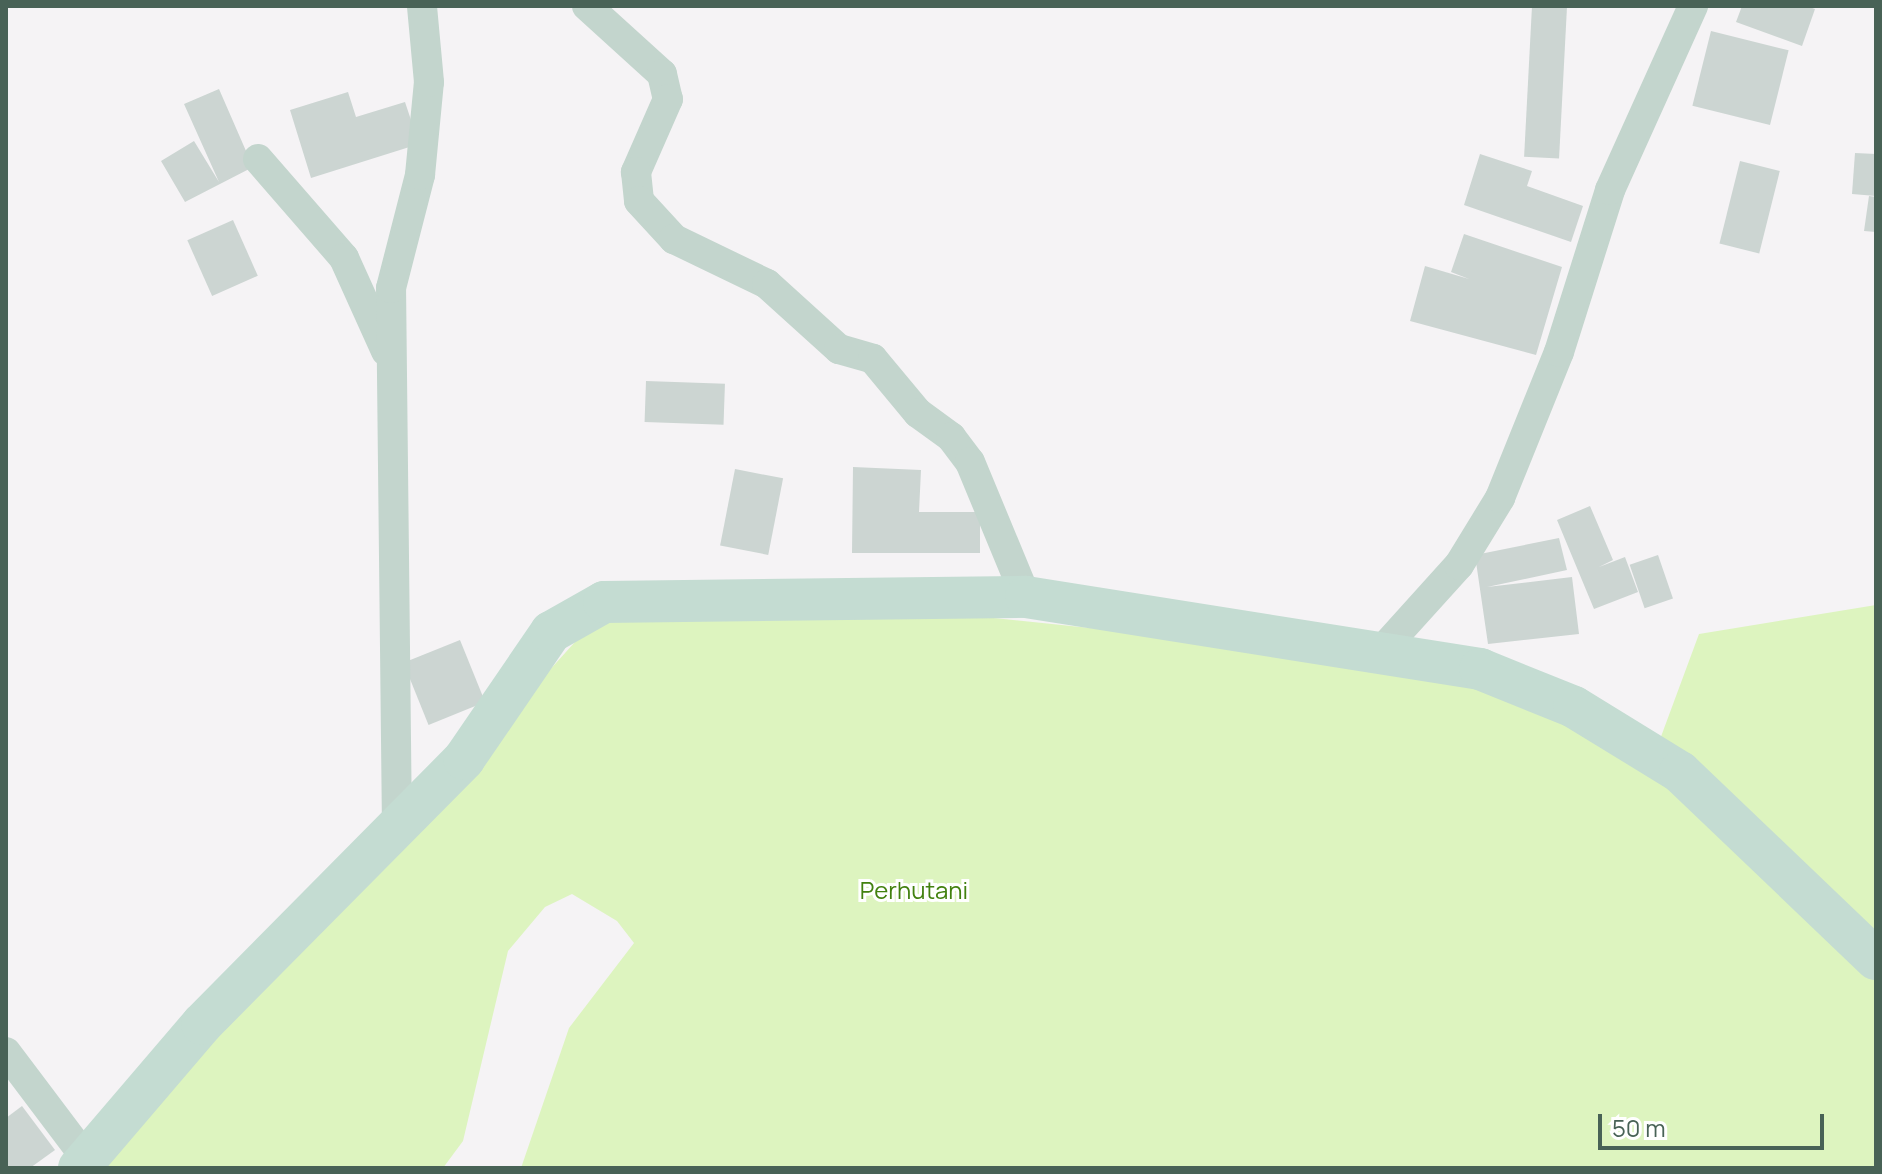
<!DOCTYPE html>
<style>
body{margin:0}
#map{position:relative;width:1882px;height:1174px;overflow:hidden;background:#f5f3f5;font-family:Manrope,sans-serif}
div>[style]{position:absolute}
.green>*{inset:0;background:#ddf4bf}
.building>*{inset:0;background:#ccd5d2;transform-origin:0 0}
.street>*{height:30px;margin:-15px;padding:0 15px;transform-origin:15px;border-radius:15px;background:#c3d5cd}
.secondary>*{height:42px;margin:-21px;padding:0 21px;transform-origin:21px;border-radius:21px;background:#c4dcd2}
span{translate:-50% -50%;white-space:nowrap;text-align:center;line-height:1.15;-webkit-text-stroke:6px #fff;paint-order:stroke}
.park-label{font-size:24px;color:#42810f}
.frame{position:absolute;inset:0;border:8px solid #486256;pointer-events:none}
.scale{position:absolute;left:1598px;top:1114px;width:226px;height:36px;box-sizing:border-box;border:4px solid #486256;border-top:0;padding-left:10px;font-size:24px;line-height:28px;white-space:nowrap;color:#486256;-webkit-text-stroke:6px #fff;paint-order:stroke}
</style>
<div id="map">
<div class="green">
<i style="clip-path:polygon(1876px 605px,1876px 1168px,521px 1168px,569px 1028px,634px 943px,617px 921px,572px 894px,545px 907px,508px 951px,463px 1141px,443px 1168px,99px 1168px,594px 621px,907px 609px,1224px 642px,1517px 693px,1649px 769px,1699px 634px)"></i>
</div>
<div class="building">
<i style="left:1532px;top:6px;width:35px;height:151px;rotate:3deg"></i>
<i style="clip-path:polygon(1742px 6px,1807px 6px,1815px 9px,1802px 46px,1736px 22px)"></i>
<i style="left:1711px;top:31px;width:80px;height:77px;rotate:14deg"></i>
<i style="clip-path:polygon(219px 89px,253px 167px,185px 202px,161px 161px,194px 141px,219px 182px,184px 104px)"></i>
<i style="clip-path:polygon(348px 92px,356px 117px,405px 102px,419px 144px,311px 178px,290px 110px)"></i>
<i style="clip-path:polygon(1855px 153px,1876px 154px,1876px 196px,1852px 194px)"></i>
<i style="clip-path:polygon(1480px 154px,1532px 171px,1527px 186px,1583px 206px,1571px 242px,1464px 205px)"></i>
<i style="left:1740px;top:161px;width:41px;height:85px;rotate:14deg"></i>
<i style="clip-path:polygon(1869px 196px,1876px 197px,1876px 232px,1864px 231px)"></i>
<i style="left:233px;top:220px;width:61px;height:50px;rotate:66deg"></i>
<i style="clip-path:polygon(1464px 234px,1562px 267px,1536px 355px,1410px 321px,1425px 266px,1469px 279px,1451px 272px)"></i>
<i style="left:646px;top:381px;width:79px;height:41px;rotate:2deg"></i>
<i style="clip-path:polygon(853px 467px,921px 470px,919px 512px,980px 512px,980px 553px,852px 553px)"></i>
<i style="left:735px;top:469px;width:49px;height:78px;rotate:11deg"></i>
<i style="clip-path:polygon(1590px 506px,1613px 560px,1599px 567px,1625px 557px,1638px 592px,1594px 609px,1557px 520px)"></i>
<i style="clip-path:polygon(1559px 538px,1567px 570px,1487px 587px,1572px 577px,1579px 634px,1488px 644px,1475px 555px)"></i>
<i style="left:1658px;top:555px;width:46px;height:30px;rotate:71deg"></i>
<i style="left:460px;top:640px;width:67px;height:61px;rotate:68deg"></i>
<i style="clip-path:polygon(22px 1106px,55px 1150px,30px 1168px,8px 1168px,6px 1118px)"></i>
</div>
<div class="street">
<i style="left:587px;top:6px;width:101px;rotate:42.2deg"></i>
<i style="left:662px;top:74px;width:26px;rotate:77deg"></i>
<i style="left:668px;top:99px;width:80px;rotate:113.7deg"></i>
<i style="left:636px;top:172px;width:29px;rotate:84deg"></i>
<i style="left:639px;top:201px;width:52px;rotate:47.4deg"></i>
<i style="left:674px;top:239px;width:103px;rotate:25.8deg"></i>
<i style="left:767px;top:284px;width:97px;rotate:42.1deg"></i>
<i style="left:839px;top:349px;width:35px;rotate:16deg"></i>
<i style="left:873px;top:359px;width:70px;rotate:50.2deg"></i>
<i style="left:918px;top:413px;width:41px;rotate:36deg"></i>
<i style="left:951px;top:437px;width:31px;rotate:53deg"></i>
<i style="left:970px;top:462px;width:146px;rotate:67.5deg"></i>
<i style="left:258px;top:159px;width:131px;rotate:49deg"></i>
<i style="left:344px;top:258px;width:102px;rotate:65.7deg"></i>
<i style="left:1383px;top:649px;width:113px;rotate:-47.9deg"></i>
<i style="left:1459px;top:565px;width:79px;rotate:-58.5deg"></i>
<i style="left:1500px;top:498px;width:157px;rotate:-68deg"></i>
<i style="left:1559px;top:352px;width:170px;rotate:-72.5deg"></i>
<i style="left:1610px;top:190px;width:202px;rotate:-65.7deg"></i>
<i style="left:397px;top:830px;width:542px;rotate:-90.63deg"></i>
<i style="left:391px;top:288px;width:117px;rotate:-75.6deg"></i>
<i style="left:420px;top:175px;width:93px;rotate:-84.5deg"></i>
<i style="left:429px;top:82px;width:76px;rotate:-95.3deg"></i>
<i style="left:6px;top:1052px;width:133px;rotate:53deg"></i>
</div>
<div class="secondary">
<i style="left:79px;top:1168px;width:189px;rotate:-49.5deg"></i>
<i style="left:202px;top:1024px;width:373px;rotate:-45.3deg"></i>
<i style="left:464px;top:759px;width:154px;rotate:-55.6deg"></i>
<i style="left:551px;top:632px;width:61px;rotate:-29.5deg"></i>
<i style="left:604px;top:602px;width:422px;rotate:-0.7deg"></i>
<i style="left:1026px;top:597px;width:460px;rotate:9deg"></i>
<i style="left:1480px;top:669px;width:101px;rotate:22deg"></i>
<i style="left:1574px;top:707px;width:124px;rotate:31.5deg"></i>
<i style="left:1680px;top:772px;width:271px;rotate:43.7deg"></i>
</div>
<div class="park-label">
<span style="left:914px;top:890px">Perhutani</span>
</div>
<div class="frame"></div>
<div class="scale">50 m</div>
</div>
